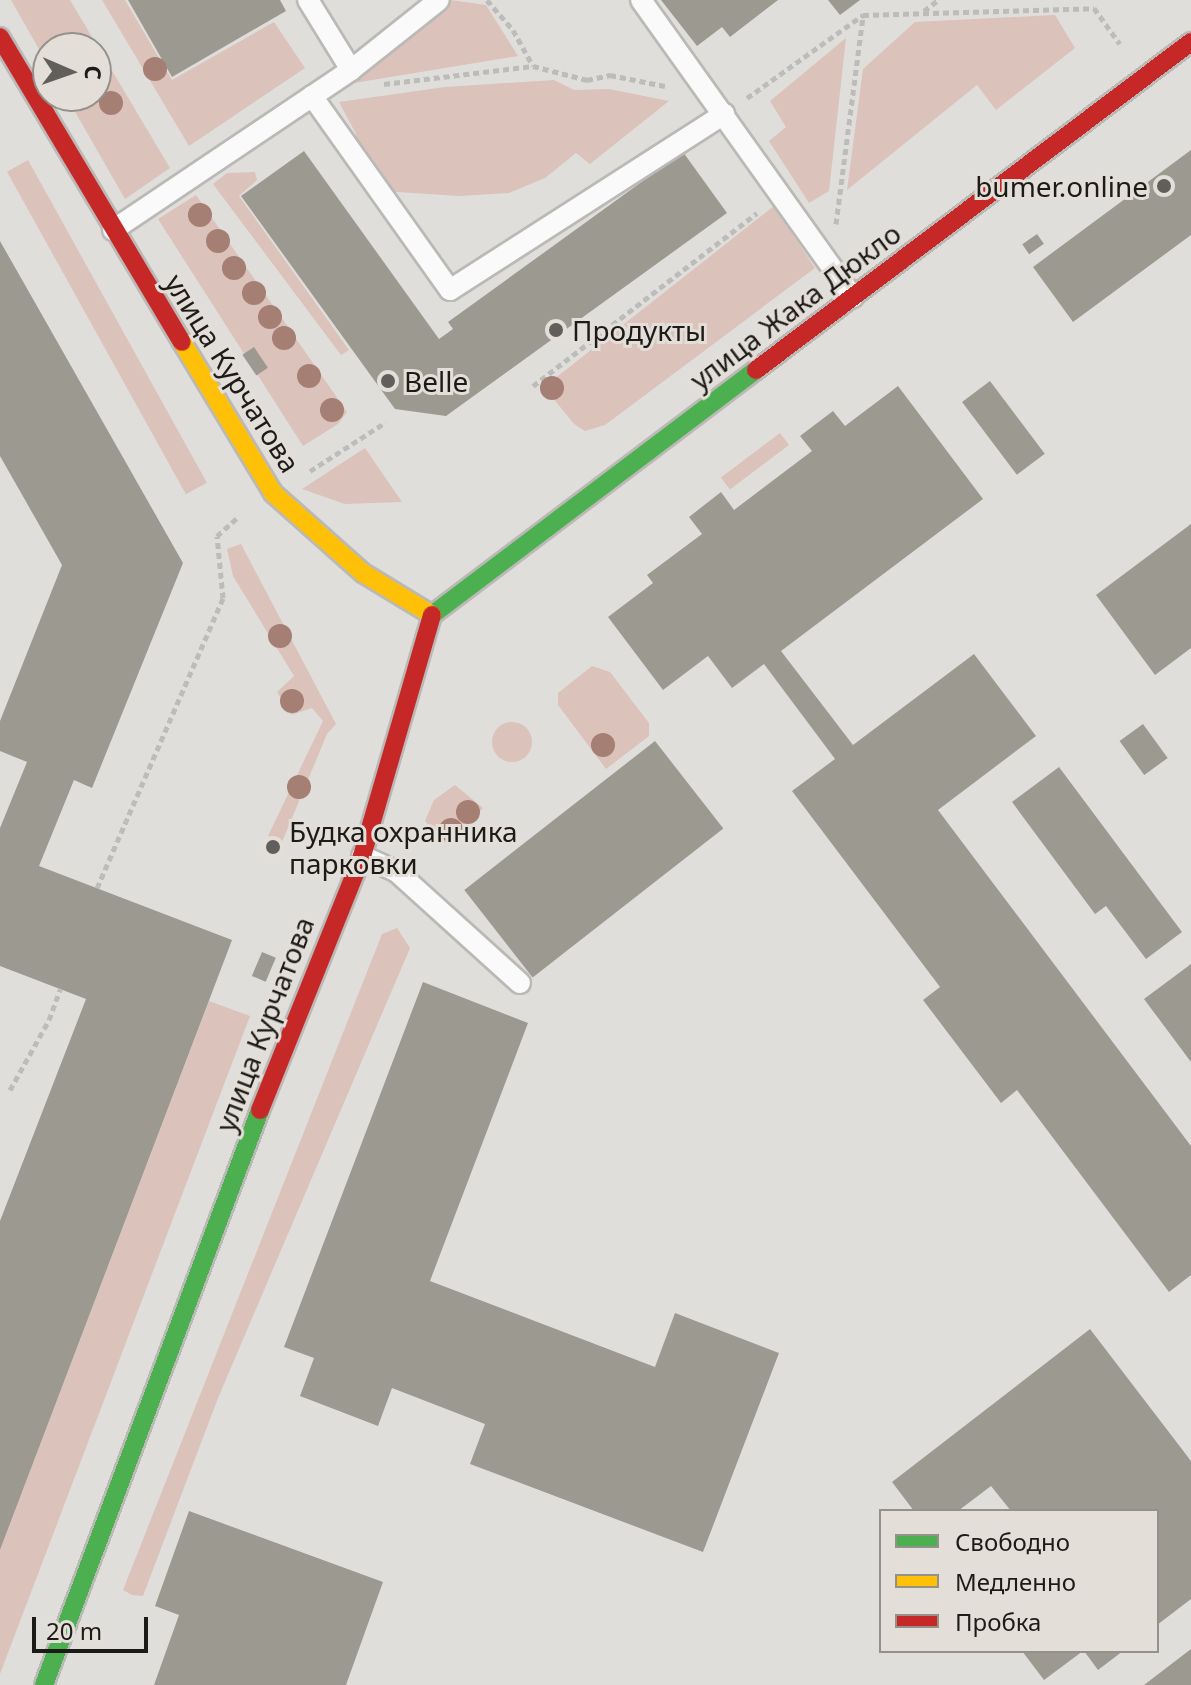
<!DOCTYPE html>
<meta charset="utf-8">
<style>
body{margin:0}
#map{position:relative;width:1191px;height:1685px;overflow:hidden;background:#e0dedb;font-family:"Noto Sans",sans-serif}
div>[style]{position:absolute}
.green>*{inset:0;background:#dbc2bb;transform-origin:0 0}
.round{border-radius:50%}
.building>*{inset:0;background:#9c9a90;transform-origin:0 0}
.path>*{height:5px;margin-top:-2.5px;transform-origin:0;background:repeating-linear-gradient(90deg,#bcbcbb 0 6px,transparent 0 10px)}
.roads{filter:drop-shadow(2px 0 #bbb9b6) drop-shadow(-2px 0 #bbb9b6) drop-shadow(0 2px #bbb9b6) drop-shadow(0 -2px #bbb9b6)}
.lane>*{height:20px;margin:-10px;padding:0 10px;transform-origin:10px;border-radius:10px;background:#fafafa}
.fast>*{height:18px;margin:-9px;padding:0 9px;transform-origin:9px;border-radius:9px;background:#4caf50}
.slow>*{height:18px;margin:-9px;padding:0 9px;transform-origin:9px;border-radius:9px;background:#ffc107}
.jam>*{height:18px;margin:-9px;padding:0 9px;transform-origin:9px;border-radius:9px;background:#c62828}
.trees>*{width:24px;height:24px;margin:-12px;border-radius:50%;background:#a57e74}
.dots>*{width:22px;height:22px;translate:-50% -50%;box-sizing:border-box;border:4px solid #e3dfd8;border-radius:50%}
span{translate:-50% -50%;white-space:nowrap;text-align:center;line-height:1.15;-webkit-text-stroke:6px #e3dfd8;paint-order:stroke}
.poi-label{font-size:28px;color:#1d1b18}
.right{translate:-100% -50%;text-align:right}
.left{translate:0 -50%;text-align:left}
.street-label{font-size:28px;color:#1d1b18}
.legend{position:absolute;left:879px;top:1509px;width:280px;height:144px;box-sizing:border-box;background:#e3dfd8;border:2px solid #94918b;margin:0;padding:10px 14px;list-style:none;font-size:24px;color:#1d1b18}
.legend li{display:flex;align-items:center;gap:16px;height:40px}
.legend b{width:40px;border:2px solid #94918b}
.north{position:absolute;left:32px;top:32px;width:80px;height:80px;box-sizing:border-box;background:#e3dfd8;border:2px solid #94918b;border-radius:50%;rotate:92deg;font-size:22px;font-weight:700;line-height:32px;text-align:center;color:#1d1b18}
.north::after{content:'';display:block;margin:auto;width:28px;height:36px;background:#615f5c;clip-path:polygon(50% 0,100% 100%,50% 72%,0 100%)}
.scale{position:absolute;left:32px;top:1617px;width:116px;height:36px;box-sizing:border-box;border:4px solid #1d1b18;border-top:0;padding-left:10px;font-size:24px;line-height:28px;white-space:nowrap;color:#1d1b18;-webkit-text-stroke:6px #e3dfd8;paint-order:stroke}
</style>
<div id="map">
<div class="green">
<i style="clip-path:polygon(11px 0,70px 0,170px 168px,125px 199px,66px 96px,96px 96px,96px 48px,48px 48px,48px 65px)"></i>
<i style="clip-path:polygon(102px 0,125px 0,172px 80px,274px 22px,305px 68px,189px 146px)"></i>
<i style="clip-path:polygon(450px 0,486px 5px,518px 56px,342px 85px)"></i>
<i style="clip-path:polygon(1055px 15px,1075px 48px,996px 110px,977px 85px,847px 190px,863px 69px,915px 22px)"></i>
<i style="clip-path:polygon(846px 38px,829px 191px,809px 203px,769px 141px,786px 127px,770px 101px)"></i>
<i style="clip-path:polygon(554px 80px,574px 90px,609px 89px,669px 101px,590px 164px,576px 153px,545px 178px,509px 193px,459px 196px,382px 191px,353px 151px,356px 134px,339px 102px,445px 87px)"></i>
<i style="left:28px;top:160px;width:369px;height:24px;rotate:61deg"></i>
<i style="clip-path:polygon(255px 172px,257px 180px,239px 196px,349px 350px,341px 355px,213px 184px,227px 173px)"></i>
<i style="clip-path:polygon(196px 195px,347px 412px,338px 424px,303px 446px,158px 219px)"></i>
<i style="clip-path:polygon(774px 206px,815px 268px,605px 425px,585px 431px,574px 424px,544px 387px)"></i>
<i style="left:780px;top:433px;width:15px;height:74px;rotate:53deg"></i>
<i style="clip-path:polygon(365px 448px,402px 502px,345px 504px,302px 489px)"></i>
<i style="clip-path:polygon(241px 544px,336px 724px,327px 734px,282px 842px,268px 836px,323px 721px,312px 708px,291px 715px,277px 692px,294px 676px,233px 576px,227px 549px)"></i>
<i style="clip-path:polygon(592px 666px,610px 672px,649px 723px,649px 736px,606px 769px,558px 705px,558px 693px)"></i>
<i class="round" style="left:492px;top:722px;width:40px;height:40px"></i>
<i style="clip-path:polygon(455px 785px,483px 808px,448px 846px,425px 821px,434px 800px)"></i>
<i style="clip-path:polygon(397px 928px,410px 948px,218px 1398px,143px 1596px,132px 1595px,123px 1590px,382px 934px)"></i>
<i style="clip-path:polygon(209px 1001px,250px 1016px,0 1674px,0 1550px)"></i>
</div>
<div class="building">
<i style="clip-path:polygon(128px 0,280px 0,286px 11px,172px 77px)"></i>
<i style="clip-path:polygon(661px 0,778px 0,730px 37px,722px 27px,697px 46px)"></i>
<i style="clip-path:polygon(828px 0,860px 0,840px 15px)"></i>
<i style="clip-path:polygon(1191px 150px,1191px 235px,1073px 322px,1033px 267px)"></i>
<i style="clip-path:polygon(304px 151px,439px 339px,453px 329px,448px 322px,683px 152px,727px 213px,446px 416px,395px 409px,241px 196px)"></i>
<i style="left:1037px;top:234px;width:12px;height:18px;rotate:55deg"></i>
<i style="clip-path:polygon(0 241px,183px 563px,92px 788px,74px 780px,39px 866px,232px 940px,0 1550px,0 1221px,86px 999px,0 966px,0 828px,27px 762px,0 751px,0 721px,62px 565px,0 456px)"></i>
<i style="left:254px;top:347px;width:25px;height:14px;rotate:56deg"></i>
<i style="left:990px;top:381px;width:91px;height:35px;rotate:53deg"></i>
<i style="clip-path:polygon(898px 386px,983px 499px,781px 651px,853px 745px,974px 654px,1036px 736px,938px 810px,1191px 1146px,1191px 1275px,1169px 1292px,1017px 1090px,1001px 1103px,923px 1000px,940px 987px,792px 791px,835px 759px,764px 664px,732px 688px,708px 656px,663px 690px,608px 617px,653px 583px,647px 575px,702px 534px,689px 517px,721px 492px,734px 510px,812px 451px,800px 436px,833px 411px,845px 426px)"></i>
<i style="clip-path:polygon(1191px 524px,1191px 648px,1155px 675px,1096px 595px)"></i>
<i style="left:1143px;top:724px;width:42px;height:29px;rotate:54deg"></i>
<i style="left:655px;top:741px;width:111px;height:242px;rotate:52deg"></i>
<i style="clip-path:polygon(1059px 767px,1182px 932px,1146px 959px,1106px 906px,1095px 914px,1012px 802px)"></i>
<i style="clip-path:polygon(269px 840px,280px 845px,277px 854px,265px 850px)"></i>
<i style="left:262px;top:952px;width:15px;height:26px;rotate:23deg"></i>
<i style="clip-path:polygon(1191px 964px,1191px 1062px,1144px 999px)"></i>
<i style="clip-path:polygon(423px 982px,528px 1023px,430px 1281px,655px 1367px,675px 1313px,779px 1353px,703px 1552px,470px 1464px,485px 1424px,392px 1388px,378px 1426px,300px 1396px,314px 1358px,284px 1347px)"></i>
<i style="clip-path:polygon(1090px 1329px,1191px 1461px,1191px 1599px,1157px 1625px,1157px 1511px,1011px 1511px,991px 1486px,958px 1511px,914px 1511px,892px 1482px)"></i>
<i style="clip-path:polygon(189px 1511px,383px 1582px,346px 1685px,154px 1685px,179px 1615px,155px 1606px)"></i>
<i style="clip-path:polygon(1191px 1649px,1191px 1685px,1144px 1685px)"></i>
<i style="clip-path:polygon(1022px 1651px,1083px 1651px,1044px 1680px)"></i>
<i style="clip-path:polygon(1084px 1651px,1123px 1651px,1098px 1670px)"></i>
</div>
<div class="path">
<i style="left:487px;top:0;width:40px;rotate:49deg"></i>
<i style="left:513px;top:30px;width:41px;rotate:60.9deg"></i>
<i style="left:924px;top:11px;width:18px;rotate:-38deg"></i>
<i style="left:384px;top:84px;width:150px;rotate:-6.9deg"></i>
<i style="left:533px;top:66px;width:56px;rotate:14.5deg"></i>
<i style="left:587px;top:80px;width:24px;rotate:-12deg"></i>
<i style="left:610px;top:75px;width:56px;rotate:11.3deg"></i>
<i style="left:747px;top:98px;width:143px;rotate:-35.6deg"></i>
<i style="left:863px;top:15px;width:231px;rotate:-1.7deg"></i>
<i style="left:1094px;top:8px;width:44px;rotate:54.2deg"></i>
<i style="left:836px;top:224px;width:210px;rotate:-82.6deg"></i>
<i style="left:533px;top:386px;width:283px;rotate:-37.7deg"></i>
<i style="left:310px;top:471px;width:90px;rotate:-32.8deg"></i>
<i style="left:97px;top:888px;width:316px;rotate:-66.5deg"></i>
<i style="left:223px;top:598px;width:62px;rotate:-95.5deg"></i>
<i style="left:217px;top:536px;width:27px;rotate:-42deg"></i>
<i style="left:10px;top:1090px;width:80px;rotate:-60.9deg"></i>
<i style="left:49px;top:1020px;width:33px;rotate:-70deg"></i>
</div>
<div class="roads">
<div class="lane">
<i style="left:308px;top:0;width:82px;rotate:58.4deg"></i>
<i style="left:641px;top:0;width:365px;rotate:54.5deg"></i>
<i style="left:312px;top:96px;width:238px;rotate:54.6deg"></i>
<i style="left:450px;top:290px;width:326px;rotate:-32.7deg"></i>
<i style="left:113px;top:230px;width:287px;rotate:-33.9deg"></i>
<i style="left:351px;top:70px;width:112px;rotate:-38.5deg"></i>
<i style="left:362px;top:856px;width:37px;rotate:24deg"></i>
<i style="left:396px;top:871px;width:167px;rotate:42.1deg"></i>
</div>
<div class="fast">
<i style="left:432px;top:615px;width:406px;rotate:-37.1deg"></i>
<i style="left:44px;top:1685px;width:614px;rotate:-69.41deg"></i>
</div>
<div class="slow">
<i style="left:182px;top:342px;width:176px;rotate:58.9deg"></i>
<i style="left:273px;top:493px;width:120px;rotate:41.6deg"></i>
<i style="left:363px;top:573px;width:81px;rotate:31.3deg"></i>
</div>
<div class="jam">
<i style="left:0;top:37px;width:355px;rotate:59.2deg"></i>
<i style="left:756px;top:370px;width:545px;rotate:-37.02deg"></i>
<i style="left:260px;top:1110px;width:274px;rotate:-68.1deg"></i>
<i style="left:362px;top:856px;width:251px;rotate:-73.8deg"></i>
</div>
</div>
<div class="trees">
<i style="left:155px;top:69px"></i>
<i style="left:111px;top:103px"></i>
<i style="left:200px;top:215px"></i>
<i style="left:218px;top:241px"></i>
<i style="left:234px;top:268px"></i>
<i style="left:254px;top:293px"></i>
<i style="left:270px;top:317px"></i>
<i style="left:284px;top:338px"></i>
<i style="left:309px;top:376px"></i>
<i style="left:552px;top:388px"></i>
<i style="left:332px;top:410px"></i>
<i style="left:280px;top:636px"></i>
<i style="left:292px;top:701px"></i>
<i style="left:603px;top:745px"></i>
<i style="left:299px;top:787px"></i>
<i style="left:468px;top:812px"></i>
<i style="left:451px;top:830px"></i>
</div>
<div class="dots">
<i style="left:1164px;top:186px;background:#615f5c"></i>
<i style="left:556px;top:330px;background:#615f5c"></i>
<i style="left:388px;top:381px;background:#615f5c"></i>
<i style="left:273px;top:847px;background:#615f5c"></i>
</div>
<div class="poi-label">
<span class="right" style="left:1148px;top:186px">bumer.online</span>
<span class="left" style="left:572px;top:330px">Продукты</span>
<span class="left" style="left:404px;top:381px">Belle</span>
<span class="left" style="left:289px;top:847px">Будка охранника<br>парковки</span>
</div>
<div class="street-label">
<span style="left:795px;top:306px;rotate:-37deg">улица Жака Дюкло</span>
<span style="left:233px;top:373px;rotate:58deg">улица Курчатова</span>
<span style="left:264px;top:1024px;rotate:-69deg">улица Курчатова</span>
</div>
<ul class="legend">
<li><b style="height:10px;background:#4caf50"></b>Свободно</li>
<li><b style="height:10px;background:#ffc107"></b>Медленно</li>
<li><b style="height:10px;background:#c62828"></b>Пробка</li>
</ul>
<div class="north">С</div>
<div class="scale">20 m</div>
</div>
